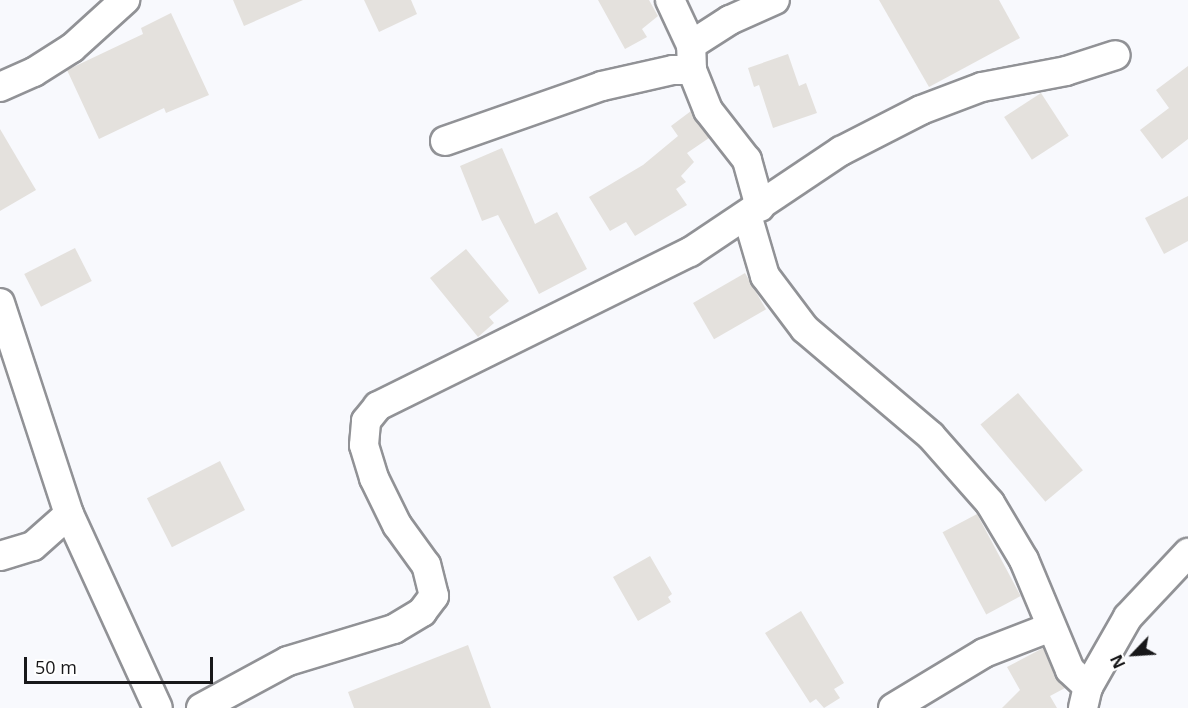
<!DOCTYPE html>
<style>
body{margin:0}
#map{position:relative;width:1188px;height:708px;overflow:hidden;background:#f8f9fd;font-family:"Open Sans",sans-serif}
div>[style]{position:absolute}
.building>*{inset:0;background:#e4e1dd;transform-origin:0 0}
.roads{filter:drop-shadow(2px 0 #919296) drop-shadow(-2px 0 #919296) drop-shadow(0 2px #919296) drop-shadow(0 -2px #919296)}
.street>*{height:28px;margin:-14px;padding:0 14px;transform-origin:14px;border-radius:14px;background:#fff}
span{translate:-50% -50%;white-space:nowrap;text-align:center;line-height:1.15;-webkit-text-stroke:5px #fff;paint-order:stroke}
.north{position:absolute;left:1104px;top:624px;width:60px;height:60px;-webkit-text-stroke:4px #fff;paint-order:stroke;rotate:245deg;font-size:16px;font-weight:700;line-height:24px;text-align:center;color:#18181a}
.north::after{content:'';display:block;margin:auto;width:21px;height:27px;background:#18181a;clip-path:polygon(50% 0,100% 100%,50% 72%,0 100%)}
.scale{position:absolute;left:24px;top:657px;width:189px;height:27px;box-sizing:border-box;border:3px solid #18181a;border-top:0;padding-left:8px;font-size:18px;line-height:21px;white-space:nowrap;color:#18181a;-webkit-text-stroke:4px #fff;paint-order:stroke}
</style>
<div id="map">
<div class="building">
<i style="clip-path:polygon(233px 0,303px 0,244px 26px)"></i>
<i style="clip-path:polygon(364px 0,411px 0,417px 14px,379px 32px)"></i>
<i style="clip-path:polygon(598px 0,649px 0,658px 16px,642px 29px,647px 37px,625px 49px)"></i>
<i style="clip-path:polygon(879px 0,999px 0,1020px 38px,929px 87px)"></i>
<i style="clip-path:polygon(171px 13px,209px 95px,166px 113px,164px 108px,99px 139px,67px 70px,143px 34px,141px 28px)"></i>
<i style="clip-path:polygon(788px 54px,799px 86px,806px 83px,817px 113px,773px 128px,759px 85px,754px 87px,748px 68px)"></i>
<i style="clip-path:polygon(1188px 66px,1188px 139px,1162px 159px,1140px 130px,1169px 108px,1156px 90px)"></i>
<i style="left:1041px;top:93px;width:51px;height:44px;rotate:57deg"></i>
<i style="clip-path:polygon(691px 111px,709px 138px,687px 153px,694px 162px,681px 176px,686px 182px,676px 189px,687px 205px,635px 236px,626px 222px,610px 231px,589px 197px,643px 165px,678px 136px,671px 126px)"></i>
<i style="clip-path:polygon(0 129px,36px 190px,0 211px)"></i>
<i style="clip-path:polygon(502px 148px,535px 224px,557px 212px,587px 269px,539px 294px,498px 215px,482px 221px,460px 166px)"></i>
<i style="clip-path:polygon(1188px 196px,1188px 241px,1164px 254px,1145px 218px)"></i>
<i style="left:75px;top:248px;width:37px;height:57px;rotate:63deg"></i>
<i style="clip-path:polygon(466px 249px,509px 301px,489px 317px,494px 323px,478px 337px,430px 278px)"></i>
<i style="left:745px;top:273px;width:42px;height:60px;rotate:60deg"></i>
<i style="left:1018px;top:393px;width:101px;height:49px;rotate:50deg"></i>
<i style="left:220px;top:461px;width:55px;height:82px;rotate:63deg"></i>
<i style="left:977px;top:514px;width:93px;height:39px;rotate:62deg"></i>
<i style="clip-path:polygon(650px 556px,672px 594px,668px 597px,671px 602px,638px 621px,613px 577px)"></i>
<i style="clip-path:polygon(801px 611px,844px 683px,834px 689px,840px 698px,824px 708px,816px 699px,810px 703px,765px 633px)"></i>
<i style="clip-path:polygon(468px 645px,491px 708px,354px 708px,348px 692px)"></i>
<i style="clip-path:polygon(1043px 648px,1055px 676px,1065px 688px,1050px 696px,1057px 708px,1002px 708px,1020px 690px,1007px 667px)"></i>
</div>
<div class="roads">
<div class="street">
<i style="left:670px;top:0;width:50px;rotate:65deg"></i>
<i style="left:0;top:87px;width:37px;rotate:-24deg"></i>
<i style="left:34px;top:72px;width:45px;rotate:-32.3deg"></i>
<i style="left:72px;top:48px;width:72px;rotate:-42.2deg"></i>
<i style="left:445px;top:141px;width:166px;rotate:-19.3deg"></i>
<i style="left:602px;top:86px;width:73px;rotate:-12.7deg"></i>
<i style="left:673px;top:70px;width:19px"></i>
<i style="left:760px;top:207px;width:49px;rotate:-105.5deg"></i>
<i style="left:747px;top:160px;width:63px;rotate:-128deg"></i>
<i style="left:708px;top:110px;width:43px;rotate:-111.8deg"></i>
<i style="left:692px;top:70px;width:25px;rotate:-92deg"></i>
<i style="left:691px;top:45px;width:46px;rotate:-32.7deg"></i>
<i style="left:730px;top:20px;width:49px;rotate:-24deg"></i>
<i style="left:747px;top:215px;width:64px;rotate:73.6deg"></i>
<i style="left:765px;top:276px;width:66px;rotate:53deg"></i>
<i style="left:805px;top:329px;width:165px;rotate:40.3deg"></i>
<i style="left:931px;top:436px;width:89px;rotate:48.6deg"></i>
<i style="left:990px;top:503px;width:66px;rotate:59.2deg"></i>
<i style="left:1024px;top:560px;width:119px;rotate:67.3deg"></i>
<i style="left:1070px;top:670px;width:25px;rotate:43deg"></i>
<i style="left:0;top:303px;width:222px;rotate:71.9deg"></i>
<i style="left:69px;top:514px;width:213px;rotate:65.4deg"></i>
<i style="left:0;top:556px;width:34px;rotate:-17deg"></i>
<i style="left:33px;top:546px;width:48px;rotate:-41.6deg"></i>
<i style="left:201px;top:708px;width:99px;rotate:-28.4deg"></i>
<i style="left:288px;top:661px;width:111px;rotate:-16.8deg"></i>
<i style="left:394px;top:629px;width:33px;rotate:-31deg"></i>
<i style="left:422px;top:612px;width:20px;rotate:-53deg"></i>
<i style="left:434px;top:596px;width:32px;rotate:-104deg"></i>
<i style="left:426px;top:565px;width:49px;rotate:-125.9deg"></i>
<i style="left:397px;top:525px;width:52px;rotate:-116.1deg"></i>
<i style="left:374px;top:478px;width:34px;rotate:-107deg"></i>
<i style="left:364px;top:445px;width:24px;rotate:-85deg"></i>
<i style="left:366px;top:421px;width:19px;rotate:-51deg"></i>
<i style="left:378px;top:406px;width:348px;rotate:-26.3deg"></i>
<i style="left:690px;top:252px;width:182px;rotate:-33.8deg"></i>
<i style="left:841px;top:151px;width:90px;rotate:-27.1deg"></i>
<i style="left:921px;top:110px;width:65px;rotate:-20.7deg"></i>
<i style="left:982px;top:87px;width:86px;rotate:-10.8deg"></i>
<i style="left:1066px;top:71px;width:52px;rotate:-17.7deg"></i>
<i style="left:893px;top:708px;width:106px;rotate:-31.1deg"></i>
<i style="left:984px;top:653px;width:72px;rotate:-21.2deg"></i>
<i style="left:1083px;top:708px;width:22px;rotate:-77deg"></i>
<i style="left:1088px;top:687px;width:81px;rotate:-60.3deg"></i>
<i style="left:1128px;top:617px;width:88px;rotate:-46.8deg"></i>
</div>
</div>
<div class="north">N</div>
<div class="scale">50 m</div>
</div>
